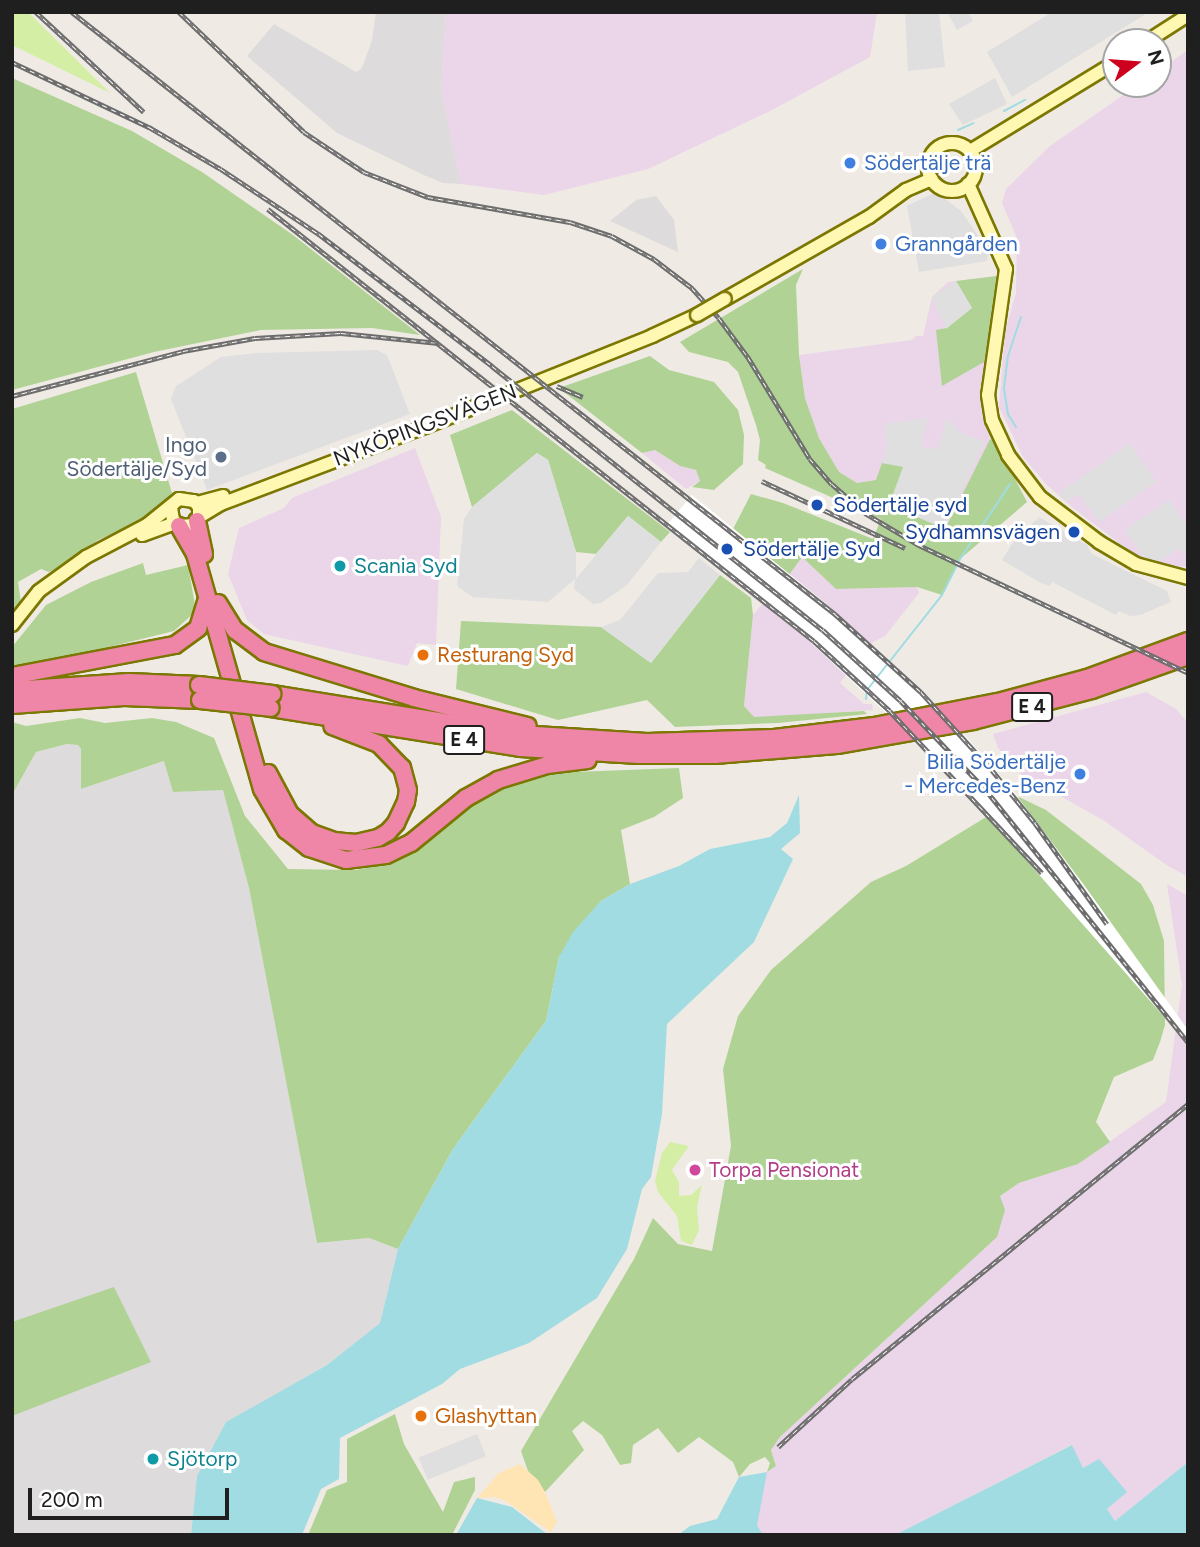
<!DOCTYPE html>
<meta charset="utf-8">
<style>
body{margin:0}
#map{position:relative;width:1200px;height:1547px;overflow:hidden;background:#f0eae4;font-family:Figtree,sans-serif}
div>[style]{position:absolute}
.residential>*{inset:0;background:#dddbdc}
.industrial>*{inset:0;background:#ead5e9}
.grass>*{inset:0;background:#d4efa5}
.forest>*{inset:0;background:#b0d395}
.sand>*{inset:0;background:#ffe5b3}
.parking>*{inset:0;background:#dfdfdf;transform-origin:0 0}
.water>*{inset:0;background:#a0dce2}
.pier>*{inset:0;background:#fff}
.stream>*{height:2px;margin:-1px;padding:0 1px;transform-origin:1px;border-radius:1px;background:#a0dce2}
.roads{filter:drop-shadow(2px 0 #7b7700) drop-shadow(-2px 0 #7b7700) drop-shadow(0 2px #7b7700) drop-shadow(0 -2px #7b7700)}
.secondary>*{height:12px;margin:-6px;padding:0 6px;transform-origin:6px;border-radius:6px;background:#fff8b3}
.secondary>.ring{margin:-6px;padding:0;box-sizing:content-box;background:none;border:12px solid #fff8b3;border-radius:50%}
.motorway>*{height:16px;margin:-8px;padding:0 8px;transform-origin:8px;border-radius:8px;background:#ef85a7}
.rail>*{height:4.5px;margin-top:-2.25px;transform-origin:0;background:repeating-linear-gradient(90deg,#fff 0 5px,#6d6d6d 0 10px);box-sizing:border-box;border-block:2px solid #6d6d6d}
.bridges{filter:drop-shadow(2px 0 #7b7700) drop-shadow(-2px 0 #7b7700) drop-shadow(0 2px #7b7700) drop-shadow(0 -2px #7b7700)}
.secondary-bridge>*{height:12px;margin:-6px;padding:0 6px;transform-origin:6px;border-radius:6px;background:#fff8b3}
.motorway-bridge>*{height:16px;margin:-8px;padding:0 8px;transform-origin:8px;border-radius:8px;background:#ef85a7}
.dots>*{width:19px;height:19px;translate:-50% -50%;box-sizing:border-box;border:4px solid #fff;border-radius:50%}
span{translate:-50% -50%;white-space:nowrap;text-align:center;line-height:1.15;-webkit-text-stroke:6px #fff;paint-order:stroke}
.shield-label span{padding:2px 5px;background:#fff;border:2px solid;border-radius:5px;-webkit-text-stroke-width:0}
.shield-label{font-size:19px;color:#1f1f1f;font-weight:700}
.shop-label{font-size:21px;color:#366cbe}
.left{translate:0 -50%;text-align:left}
.right{translate:-100% -50%;text-align:right}
.street-label{font-size:21px;color:#1f1f1f}
.service-label{font-size:21px;color:#4e5e75}
.transit-label{font-size:21px;color:#164399}
.culture-label{font-size:21px;color:#0d838f}
.food-label{font-size:21px;color:#c56008}
.hotel-label{font-size:21px;color:#b23c85}
.frame{position:absolute;inset:0;border:14px solid #1f1f1f;pointer-events:none}
.north{position:absolute;left:1102px;top:28px;width:70px;height:70px;box-sizing:border-box;background:#fff;border:2px solid #a5a5a5;border-radius:50%;rotate:74deg;font-size:19px;font-weight:700;line-height:28px;text-align:center;color:#1f1f1f}
.north::after{content:'';display:block;margin:auto;width:24px;height:32px;background:#cd001d;clip-path:polygon(50% 0,100% 100%,50% 72%,0 100%)}
.scale{position:absolute;left:28px;top:1488px;width:201px;height:32px;box-sizing:border-box;border:4px solid #1f1f1f;border-top:0;padding-left:9px;font-size:21px;line-height:24px;white-space:nowrap;color:#1f1f1f;-webkit-text-stroke:5px #fff;paint-order:stroke}
</style>
<div id="map">
<div class="residential">
<i style="clip-path:polygon(376px 12px,446px 12px,441px 89px,461px 184px,443px 183px,426px 176px,337px 133px,247px 56px,274px 24px,356px 72px,362px 68px,372px 40px)"></i>
<i style="clip-path:polygon(656px 196px,674px 220px,678px 252px,610px 221px,636px 200px)"></i>
<i style="clip-path:polygon(67px 744px,78px 745px,81px 749px,81px 789px,165px 761px,173px 792px,223px 789px,249px 887px,317px 1243px,369px 1238px,398px 1249px,380px 1323px,327px 1365px,226px 1422px,197px 1476px,191px 1535px,12px 1535px,12px 795px,36px 752px)"></i>
</div>
<div class="industrial">
<i style="clip-path:polygon(446px 12px,877px 12px,870px 57px,770px 111px,648px 169px,544px 195px,461px 184px,441px 89px)"></i>
<i style="clip-path:polygon(1188px 50px,1188px 567px,1160px 565px,1138px 557px,1073px 508px,1046px 484px,1023px 457px,999px 407px,1005px 332px,1016px 293px,1017px 238px,1002px 203px,1006px 189px,1050px 146px,1139px 84px,1158px 84px,1158px 71px)"></i>
<i style="clip-path:polygon(997px 276px,993px 322px,980px 389px,990px 439px,945px 529px,876px 480px,857px 483px,839px 472px,819px 438px,805px 398px,799px 355px,912px 340px,916px 336px,923px 336px,932px 297px,948px 282px)"></i>
<i style="clip-path:polygon(415px 448px,441px 517px,436px 645px,417px 643px,408px 666px,264px 634px,247px 620px,228px 574px,239px 528px,284px 508px,292px 498px)"></i>
<i style="clip-path:polygon(655px 450px,680px 466px,696px 470px,700px 481px,686px 489px,642px 453px)"></i>
<i style="clip-path:polygon(802px 557px,836px 589px,917px 587px,919px 593px,885px 636px,871px 643px,840px 683px,864px 704px,872px 704px,873px 710px,754px 718px,744px 706px,753px 615px)"></i>
<i style="clip-path:polygon(1146px 692px,1176px 709px,1188px 723px,1188px 877px,1168px 866px,1103px 820px,1021px 774px,998px 748px,993px 734px)"></i>
<i style="clip-path:polygon(1167px 884px,1188px 896px,1188px 1462px,1115px 1521px,1107px 1509px,1127px 1491px,1083px 1468px,1071px 1445px,895px 1535px,763px 1535px,757px 1525px,756px 1513px,767px 1472px,776px 1466px,771px 1450px,780px 1437px,997px 1237px,1000px 1196px,1019px 1183px,1078px 1164px,1166px 1102px,1182px 985px)"></i>
</div>
<div class="grass">
<i style="clip-path:polygon(12px 12px,28px 12px,110px 93px,12px 45px)"></i>
<i style="clip-path:polygon(670px 1142px,689px 1146px,672px 1170px,679px 1182px,679px 1196px,691px 1195px,702px 1185px,697px 1207px,699px 1230px,692px 1245px,681px 1241px,677px 1216px,658px 1192px,655px 1181px,662px 1153px)"></i>
</div>
<div class="forest">
<i style="clip-path:polygon(12px 78px,132px 131px,202px 172px,293px 235px,420px 335px,372px 328px,261px 330px,154px 352px,12px 390px)"></i>
<i style="clip-path:polygon(803px 269px,796px 285px,799px 355px,805px 398px,819px 438px,839px 472px,857px 483px,876px 480px,882px 463px,903px 466px,945px 529px,990px 439px,996px 442px,1027px 502px,960px 559px,942px 595px,917px 587px,836px 589px,802px 557px,789px 575px,731px 533px,751px 494px,783px 503px,873px 539px,881px 519px,765px 468px,766px 465px,758px 460px,760px 440px,756px 425px,738px 372px,728px 362px,689px 352px,680px 342px)"></i>
<i style="clip-path:polygon(997px 276px,993px 322px,984px 362px,942px 386px,936px 330px,946px 328px,972px 308px,956px 281px)"></i>
<i style="clip-path:polygon(650px 356px,669px 370px,714px 382px,738px 410px,744px 435px,743px 464px,714px 490px,692px 487px,700px 481px,696px 470px,680px 466px,655px 450px,642px 453px,559px 388px)"></i>
<i style="clip-path:polygon(136px 372px,172px 493px,169px 499px,143px 520px,98px 540px,59px 568px,49px 572px,41px 569px,18px 582px,21px 602px,12px 615px,12px 409px)"></i>
<i style="clip-path:polygon(512px 410px,670px 532px,661px 542px,628px 516px,596px 554px,576px 552px,548px 460px,537px 453px,472px 507px,450px 435px)"></i>
<i style="clip-path:polygon(143px 563px,146px 575px,188px 565px,196px 611px,174px 631px,12px 671px,12px 647px,46px 605px,91px 582px)"></i>
<i style="clip-path:polygon(720px 575px,751px 598px,753px 615px,744px 706px,754px 717px,864px 711px,867px 714px,778px 723px,675px 727px,647px 700px,558px 720px,456px 689px,461px 621px,601px 627px,651px 663px)"></i>
<i style="clip-path:polygon(80px 718px,105px 723px,152px 718px,176px 722px,214px 738px,245px 816px,288px 869px,356px 870px,386px 864px,416px 849px,461px 810px,485px 796px,547px 773px,679px 768px,683px 798px,654px 817px,621px 830px,630px 884px,601px 901px,559px 957px,546px 1021px,453px 1149px,398px 1249px,369px 1238px,317px 1243px,249px 888px,223px 790px,173px 792px,164px 761px,81px 789px,81px 749px,78px 745px,67px 744px,36px 752px,12px 795px,12px 722px,26px 726px)"></i>
<i style="clip-path:polygon(1019px 797px,1046px 810px,1141px 884px,1153px 905px,1164px 941px,1165px 1025px,1160px 1042px,1153px 1060px,1114px 1077px,1096px 1122px,1110px 1142px,1078px 1164px,1019px 1183px,1000px 1196px,1005px 1210px,997px 1237px,780px 1437px,771px 1450px,776px 1466px,767px 1472px,770px 1463px,765px 1457px,750px 1464px,739px 1477px,733px 1462px,699px 1437px,678px 1453px,658px 1428px,633px 1445px,631px 1463px,620px 1465px,602px 1435px,583px 1421px,572px 1431px,584px 1450px,545px 1492px,529px 1474px,521px 1451px,634px 1259px,653px 1218px,678px 1244px,712px 1251px,731px 1146px,723px 1069px,738px 1016px,771px 970px,871px 882px,906px 866px)"></i>
<i style="clip-path:polygon(114px 1287px,151px 1362px,12px 1416px,12px 1322px)"></i>
<i style="clip-path:polygon(395px 1414px,404px 1444px,443px 1512px,454px 1482px,475px 1477px,475px 1490px,452px 1535px,308px 1535px,327px 1490px,347px 1482px,347px 1439px)"></i>
</div>
<div class="sand">
<i style="clip-path:polygon(520px 1464px,538px 1480px,545px 1492px,557px 1522px,551px 1532px,504px 1500px,494px 1497px,477px 1498px,499px 1473px)"></i>
</div>
<div class="parking">
<i style="clip-path:polygon(905px 12px,939px 12px,945px 67px,908px 71px)"></i>
<i style="clip-path:polygon(947px 12px,968px 12px,973px 21px,957px 30px)"></i>
<i style="clip-path:polygon(1052px 12px,1149px 12px,1012px 97px,987px 52px)"></i>
<i style="clip-path:polygon(995px 78px,1007px 104px,963px 125px,949px 104px)"></i>
<i style="clip-path:polygon(932px 194px,945px 199px,961px 211px,979px 237px,988px 255px,987px 261px,919px 272px,907px 206px)"></i>
<i style="clip-path:polygon(956px 281px,972px 308px,946px 329px,932px 297px)"></i>
<i style="clip-path:polygon(377px 350px,387px 355px,410px 414px,207px 490px,171px 399px,176px 386px,221px 357px,257px 353px)"></i>
<i style="clip-path:polygon(928px 418px,921px 444px,925px 448px,938px 449px,947px 418px,960px 432px,984px 442px,945px 529px,889px 505px,903px 467px,882px 463px,887px 445px,884px 424px)"></i>
<i style="clip-path:polygon(1130px 443px,1156px 482px,1099px 522px,1079px 494px,1066px 502px,1059px 493px)"></i>
<i style="clip-path:polygon(537px 453px,548px 460px,576px 552px,576px 579px,628px 516px,661px 542px,627px 585px,601px 603px,593px 604px,574px 589px,575px 579px,548px 602px,473px 597px,457px 586px,464px 519px,472px 507px)"></i>
<i style="clip-path:polygon(1169px 500px,1188px 528px,1188px 552px,1184px 554px,1179px 548px,1158px 562px,1143px 557px,1125px 530px)"></i>
<i style="clip-path:polygon(1039px 517px,1087px 545px,1092px 554px,1167px 591px,1171px 602px,1140px 615px,1130px 616px,1119px 611px,1116px 615px,1052px 582px,1050px 586px,1041px 583px,1002px 560px,1012px 544px)"></i>
<i style="clip-path:polygon(699px 558px,720px 575px,651px 663px,601px 627px,620px 620px,658px 573px,688px 572px)"></i>
<i style="left:477px;top:1434px;width:24px;height:63px;rotate:68deg"></i>
</div>
<div class="water">
<i style="clip-path:polygon(799px 795px,800px 833px,781px 849px,793px 859px,754px 942px,667px 1024px,662px 1114px,651px 1177px,642px 1189px,627px 1249px,597px 1298px,529px 1343px,460px 1369px,442px 1384px,340px 1438px,339px 1479px,321px 1489px,302px 1535px,191px 1535px,197px 1476px,226px 1422px,327px 1365px,380px 1323px,398px 1249px,453px 1149px,546px 1021px,559px 957px,573px 932px,601px 901px,630px 884px,679px 866px,710px 849px,770px 837px,787px 823px)"></i>
<i style="clip-path:polygon(1072px 1445px,1083px 1468px,1099px 1459px,1127px 1492px,1107px 1509px,1115px 1521px,1188px 1462px,1188px 1535px,895px 1535px)"></i>
<i style="clip-path:polygon(767px 1472px,757px 1525px,763px 1535px,678px 1535px,690px 1526px,717px 1519px,739px 1477px)"></i>
<i style="clip-path:polygon(477px 1498px,512px 1507px,548px 1535px,456px 1535px)"></i>
</div>
<div class="pier">
<i style="clip-path:polygon(692px 495px,824px 602px,953px 722px,1011px 788px,1084px 885px,1188px 1030px,1188px 1044px,1005px 836px,916px 741px,808px 640px,666px 526px)"></i>
</div>
<div class="stream">
<i style="left:1004px;top:111px;width:24px;rotate:-28deg"></i>
<i style="left:958px;top:130px;width:17px;rotate:-24deg"></i>
<i style="left:1016px;top:427px;width:15px;rotate:-122deg"></i>
<i style="left:1008px;top:414px;width:26px;rotate:-99deg"></i>
<i style="left:1004px;top:388px;width:32px;rotate:-83deg"></i>
<i style="left:1008px;top:356px;width:41px;rotate:-71.6deg"></i>
<i style="left:866px;top:699px;width:9px;rotate:-84deg"></i>
<i style="left:867px;top:690px;width:121px;rotate:-51.7deg"></i>
<i style="left:942px;top:595px;width:40px;rotate:-63.4deg"></i>
<i style="left:960px;top:559px;width:90px;rotate:-56.3deg"></i>
</div>
<div class="roads">
<div class="secondary">
<i style="left:1146px;top:42px;width:50px;rotate:-32.7deg"></i>
<i class="ring" style="left:928px;top:143px;width:36px;height:36px"></i>
<i style="left:970px;top:151px;width:171px;rotate:-31.4deg"></i>
<i style="left:968px;top:184px;width:93px;rotate:65.9deg"></i>
<i style="left:1006px;top:269px;width:127px;rotate:98.1deg"></i>
<i style="left:988px;top:395px;width:25px;rotate:81deg"></i>
<i style="left:992px;top:420px;width:38px;rotate:65deg"></i>
<i style="left:1008px;top:455px;width:53px;rotate:52.7deg"></i>
<i style="left:1040px;top:497px;width:74px;rotate:37.3deg"></i>
<i style="left:1099px;top:542px;width:43px;rotate:30.7deg"></i>
<i style="left:1136px;top:564px;width:54px;rotate:15.1deg"></i>
<i style="left:725px;top:299px;width:166px;rotate:-29.7deg"></i>
<i style="left:869px;top:217px;width:46px;rotate:-36.1deg"></i>
<i style="left:906px;top:190px;width:28px;rotate:-23deg"></i>
<i style="left:197px;top:503px;width:27px;rotate:-15deg"></i>
<i style="left:199px;top:517px;width:26px;rotate:-31deg"></i>
<i style="left:221px;top:504px;width:218px;rotate:-20.7deg"></i>
<i style="left:425px;top:427px;width:245px;rotate:-21.8deg"></i>
<i style="left:652px;top:336px;width:50px;rotate:-25deg"></i>
<i style="left:142px;top:535px;width:35px;rotate:-20deg"></i>
<i style="left:12px;top:625px;width:43px;rotate:-51.5deg"></i>
<i style="left:39px;top:591px;width:58px;rotate:-35.9deg"></i>
<i style="left:86px;top:557px;width:69px;rotate:-27.7deg"></i>
<i style="left:147px;top:525px;width:41px;rotate:-39.1deg"></i>
<i style="left:179px;top:499px;width:15px;rotate:8deg"></i>
<i style="left:194px;top:501px;width:8px;rotate:50deg"></i>
<i style="left:199px;top:507px;width:10px;rotate:90deg"></i>
<i style="left:199px;top:517px;width:9px;rotate:122deg"></i>
<i style="left:194px;top:525px;width:15px;rotate:176deg"></i>
<i style="left:179px;top:526px;width:8px;rotate:-135deg"></i>
<i style="left:173px;top:520px;width:12px;rotate:-99deg"></i>
</div>
<div class="motorway">
<i style="left:197px;top:521px;width:34px;rotate:78deg"></i>
<i style="left:179px;top:526px;width:32px;rotate:60deg"></i>
<i style="left:195px;top:554px;width:244px;rotate:74.1deg"></i>
<i style="left:262px;top:789px;width:48px;rotate:59.7deg"></i>
<i style="left:286px;top:830px;width:29px;rotate:38deg"></i>
<i style="left:309px;top:848px;width:39px;rotate:18deg"></i>
<i style="left:346px;top:860px;width:40px;rotate:-7.1deg"></i>
<i style="left:386px;top:855px;width:28px;rotate:-26deg"></i>
<i style="left:411px;top:843px;width:71px;rotate:-39.3deg"></i>
<i style="left:466px;top:798px;width:37px;rotate:-29deg"></i>
<i style="left:498px;top:780px;width:51px;rotate:-17deg"></i>
<i style="left:547px;top:765px;width:41px;rotate:-7deg"></i>
<i style="left:218px;top:603px;width:32px;rotate:58deg"></i>
<i style="left:235px;top:630px;width:36px;rotate:37deg"></i>
<i style="left:264px;top:652px;width:157px;rotate:17deg"></i>
<i style="left:414px;top:698px;width:117px;rotate:13.8deg"></i>
<i style="left:12px;top:676px;width:166px;rotate:-10.8deg"></i>
<i style="left:175px;top:645px;width:29px;rotate:-36deg"></i>
<i style="left:198px;top:628px;width:28px;rotate:-73deg"></i>
<i style="left:12px;top:690px;width:117px;rotate:-3.9deg"></i>
<i style="left:129px;top:682px;width:70px;rotate:2.5deg"></i>
<i style="left:272px;top:694px;width:251px;rotate:9.2deg"></i>
<i style="left:520px;top:734px;width:127px;rotate:3.6deg"></i>
<i style="left:647px;top:742px;width:127px;rotate:-1.8deg"></i>
<i style="left:774px;top:738px;width:101px;rotate:-6.8deg"></i>
<i style="left:874px;top:726px;width:126px;rotate:-11deg"></i>
<i style="left:998px;top:702px;width:92px;rotate:-15.1deg"></i>
<i style="left:1087px;top:678px;width:108px;rotate:-20.1deg"></i>
<i style="left:12px;top:705px;width:112px;rotate:-4.1deg"></i>
<i style="left:124px;top:697px;width:76px;rotate:2.3deg"></i>
<i style="left:271px;top:708px;width:252px;rotate:9.1deg"></i>
<i style="left:520px;top:748px;width:119px;rotate:3.4deg"></i>
<i style="left:639px;top:755px;width:76px"></i>
<i style="left:715px;top:755px;width:122px;rotate:-4.7deg"></i>
<i style="left:837px;top:745px;width:138px;rotate:-10deg"></i>
<i style="left:973px;top:721px;width:123px;rotate:-14.6deg"></i>
<i style="left:1092px;top:690px;width:102px;rotate:-19.5deg"></i>
<i style="left:268px;top:773px;width:47px;rotate:61.8deg"></i>
<i style="left:290px;top:814px;width:29px;rotate:41deg"></i>
<i style="left:312px;top:833px;width:23px;rotate:20deg"></i>
<i style="left:334px;top:841px;width:22px;rotate:5deg"></i>
<i style="left:356px;top:843px;width:23px;rotate:-13deg"></i>
<i style="left:378px;top:838px;width:12px;rotate:-31deg"></i>
<i style="left:388px;top:832px;width:12px;rotate:-48deg"></i>
<i style="left:396px;top:823px;width:23px;rotate:-65deg"></i>
<i style="left:406px;top:802px;width:12px;rotate:-81deg"></i>
<i style="left:408px;top:790px;width:23px;rotate:-105deg"></i>
<i style="left:402px;top:768px;width:33px;rotate:-134deg"></i>
<i style="left:379px;top:744px;width:50px;rotate:-159deg"></i>
</div>
</div>
<div class="rail">
<i style="left:36px;top:12px;width:147px;rotate:42.8deg"></i>
<i style="left:72px;top:12px;width:972px;rotate:38.27deg"></i>
<i style="left:835px;top:614px;width:116px;rotate:42.2deg"></i>
<i style="left:921px;top:692px;width:105px;rotate:47.7deg"></i>
<i style="left:992px;top:770px;width:68px;rotate:50.9deg"></i>
<i style="left:1035px;top:823px;width:124px;rotate:54.5deg"></i>
<i style="left:179px;top:12px;width:173px;rotate:43.8deg"></i>
<i style="left:304px;top:132px;width:72px;rotate:33.7deg"></i>
<i style="left:364px;top:172px;width:69px;rotate:21.3deg"></i>
<i style="left:428px;top:197px;width:144px;rotate:10deg"></i>
<i style="left:570px;top:222px;width:44px;rotate:18.4deg"></i>
<i style="left:612px;top:236px;width:48px;rotate:28.7deg"></i>
<i style="left:654px;top:259px;width:48px;rotate:37.3deg"></i>
<i style="left:692px;top:288px;width:40px;rotate:48deg"></i>
<i style="left:719px;top:318px;width:49px;rotate:53.4deg"></i>
<i style="left:748px;top:357px;width:119px;rotate:58.7deg"></i>
<i style="left:810px;top:459px;width:33px;rotate:49deg"></i>
<i style="left:832px;top:484px;width:44px;rotate:41.3deg"></i>
<i style="left:865px;top:513px;width:63px;rotate:30.7deg"></i>
<i style="left:919px;top:545px;width:298px;rotate:25.4deg"></i>
<i style="left:12px;top:62px;width:152px;rotate:25.4deg"></i>
<i style="left:149px;top:127px;width:83px;rotate:30.3deg"></i>
<i style="left:221px;top:169px;width:118px;rotate:33.6deg"></i>
<i style="left:319px;top:234px;width:218px;rotate:37.3deg"></i>
<i style="left:492px;top:366px;width:423px;rotate:38.6deg"></i>
<i style="left:823px;top:630px;width:105px;rotate:42.3deg"></i>
<i style="left:901px;top:701px;width:123px;rotate:46.3deg"></i>
<i style="left:986px;top:790px;width:323px;rotate:51.3deg"></i>
<i style="left:268px;top:209px;width:696px;rotate:38.35deg"></i>
<i style="left:814px;top:641px;width:103px;rotate:42.6deg"></i>
<i style="left:890px;top:711px;width:222px;rotate:46.8deg"></i>
<i style="left:557px;top:386px;width:28px;rotate:23deg"></i>
<i style="left:12px;top:396px;width:177px;rotate:-14.7deg"></i>
<i style="left:183px;top:351px;width:73px;rotate:-10.2deg"></i>
<i style="left:255px;top:338px;width:86px;rotate:-3.3deg"></i>
<i style="left:341px;top:333px;width:98px;rotate:5.9deg"></i>
<i style="left:762px;top:481px;width:158px;rotate:25.1deg"></i>
<i style="left:778px;top:1447px;width:100px;rotate:-42.6deg"></i>
<i style="left:852px;top:1379px;width:434px;rotate:-39.3deg"></i>
</div>
<div class="bridges">
<div class="secondary-bridge">
<i style="left:697px;top:315px;width:32px;rotate:-30deg"></i>
</div>
<div class="motorway-bridge">
<i style="left:199px;top:685px;width:74px;rotate:7deg"></i>
<i style="left:200px;top:700px;width:71px;rotate:6.4deg"></i>
</div>
</div>
<div class="dots">
<i style="left:850px;top:163px;background:#3f7fe0"></i>
<i style="left:881px;top:244px;background:#3f7fe0"></i>
<i style="left:221px;top:457px;background:#5c6f8a"></i>
<i style="left:817px;top:505px;background:#1a4fb4"></i>
<i style="left:1074px;top:532px;background:#1a4fb4"></i>
<i style="left:727px;top:549px;background:#1a4fb4"></i>
<i style="left:340px;top:566px;background:#0f9aa8"></i>
<i style="left:423px;top:655px;background:#e8710a"></i>
<i style="left:1080px;top:774px;background:#3f7fe0"></i>
<i style="left:695px;top:1170px;background:#d1479c"></i>
<i style="left:421px;top:1416px;background:#e8710a"></i>
<i style="left:153px;top:1459px;background:#0f9aa8"></i>
</div>
<div class="shield-label">
<span style="left:1032px;top:707px">E 4</span>
<span style="left:464px;top:740px">E 4</span>
</div>
<div class="shop-label">
<span class="left" style="left:864px;top:163px">Södertälje trä</span>
<span class="left" style="left:895px;top:244px">Granngården</span>
<span class="right" style="left:1066px;top:774px">Bilia Södertälje<br>- Mercedes-Benz</span>
</div>
<div class="street-label">
<span style="left:425px;top:425px;rotate:-21deg">NYKÖPINGSVÄGEN</span>
</div>
<div class="service-label">
<span class="right" style="left:207px;top:457px">Ingo<br>Södertälje/Syd</span>
</div>
<div class="transit-label">
<span class="left" style="left:833px;top:505px">Södertälje syd</span>
<span class="right" style="left:1060px;top:532px">Sydhamnsvägen</span>
<span class="left" style="left:743px;top:549px">Södertälje Syd</span>
</div>
<div class="culture-label">
<span class="left" style="left:354px;top:566px">Scania Syd</span>
<span class="left" style="left:167px;top:1459px">Sjötorp</span>
</div>
<div class="food-label">
<span class="left" style="left:437px;top:655px">Resturang Syd</span>
<span class="left" style="left:435px;top:1416px">Glashyttan</span>
</div>
<div class="hotel-label">
<span class="left" style="left:709px;top:1170px">Torpa Pensionat</span>
</div>
<div class="frame"></div>
<div class="north">N</div>
<div class="scale">200 m</div>
</div>
